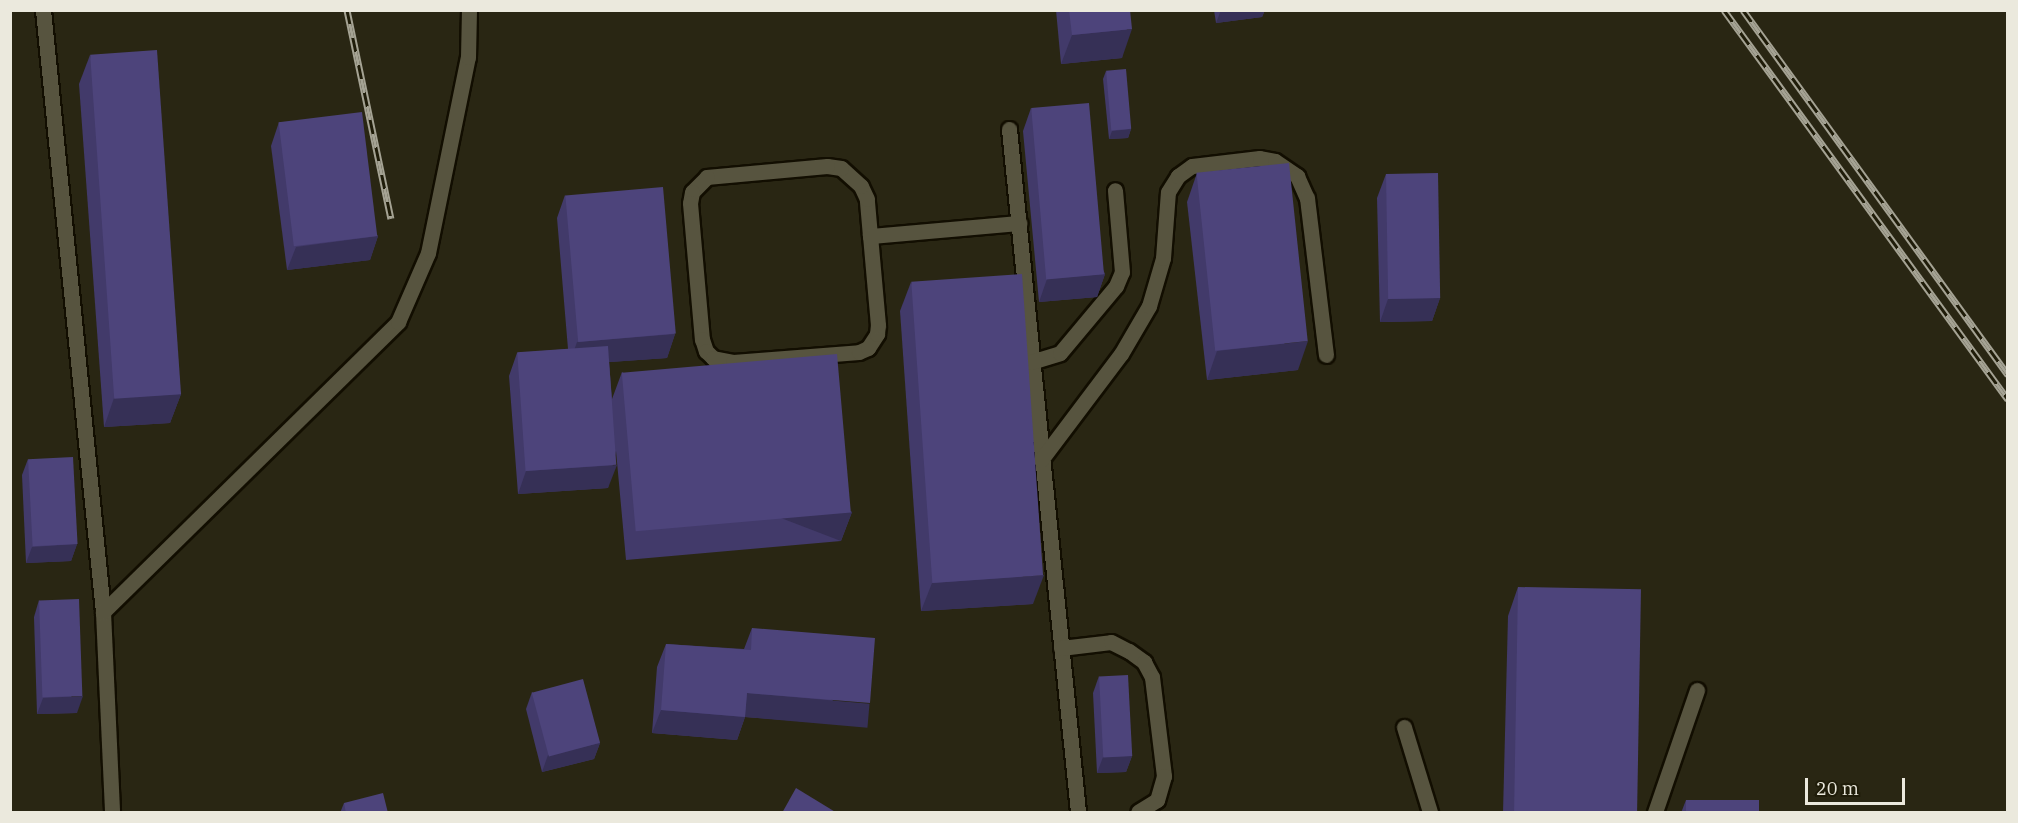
<!DOCTYPE html>
<style>
body{margin:0}
#map{position:relative;width:2018px;height:823px;overflow:hidden;background:#292613;font-family:"IBM Plex Serif",serif}
div>[style]{position:absolute}
.roads{filter:drop-shadow(2px 0 #120e01) drop-shadow(-2px 0 #120e01) drop-shadow(0 2px #120e01) drop-shadow(0 -2px #120e01)}
.lane>*{height:15px;margin:-7.5px;padding:0 7.5px;transform-origin:7.5px;border-radius:7.5px;background:#57543f}
.rail>*{height:7px;margin-top:-3.5px;transform-origin:0;background:repeating-linear-gradient(90deg,#1f1c09 0 14px,#a5a394 0 28px);box-sizing:border-box;border-block:2px solid #a5a394}
.wall>*{inset:0;background:#423a6a}
.shaded-wall>*{inset:0;background:#363056;transform-origin:0 0}
.building>*{inset:0;background:#4d447b;transform-origin:0 0}
span{translate:-50% -50%;white-space:nowrap;text-align:center;line-height:1.15;-webkit-text-stroke:4.5px #1f1c09;paint-order:stroke}
.frame{position:absolute;inset:0;border:12px solid #ebe9dd;pointer-events:none}
.scale{position:absolute;left:1805px;top:778px;width:100px;height:27px;box-sizing:border-box;border:3px solid #ebe9dd;border-top:0;padding-left:8px;font-size:18px;line-height:21px;white-space:nowrap;color:#ebe9dd;-webkit-text-stroke:4px #1f1c09;paint-order:stroke}
</style>
<div id="map">
<div class="roads">
<div class="lane">
<i style="left:43px;top:10px;width:605px;rotate:84.31deg"></i>
<i style="left:103px;top:612px;width:200px;rotate:87.4deg"></i>
<i style="left:1009px;top:129px;width:686px;rotate:84.23deg"></i>
<i style="left:870px;top:236px;width:37px;rotate:-95deg"></i>
<i style="left:867px;top:199px;width:14px;rotate:-115deg"></i>
<i style="left:861px;top:186px;width:27px;rotate:-138deg"></i>
<i style="left:841px;top:168px;width:14px;rotate:-172deg"></i>
<i style="left:827px;top:166px;width:121px;rotate:174.8deg"></i>
<i style="left:707px;top:177px;width:21px;rotate:135deg"></i>
<i style="left:692px;top:192px;width:11px;rotate:100deg"></i>
<i style="left:690px;top:203px;width:137px;rotate:85deg"></i>
<i style="left:702px;top:339px;width:13px;rotate:72deg"></i>
<i style="left:706px;top:351px;width:10px;rotate:45deg"></i>
<i style="left:713px;top:358px;width:20px;rotate:11deg"></i>
<i style="left:733px;top:362px;width:126px;rotate:-4.5deg"></i>
<i style="left:859px;top:352px;width:10px;rotate:-24deg"></i>
<i style="left:868px;top:348px;width:17px;rotate:-57deg"></i>
<i style="left:877px;top:334px;width:9px;rotate:-84deg"></i>
<i style="left:878px;top:325px;width:89px;rotate:-95.1deg"></i>
<i style="left:870px;top:236px;width:150px;rotate:-5deg"></i>
<i style="left:1031px;top:362px;width:30px;rotate:-17deg"></i>
<i style="left:1060px;top:353px;width:87px;rotate:-50.1deg"></i>
<i style="left:1116px;top:286px;width:15px;rotate:-67deg"></i>
<i style="left:1122px;top:272px;width:82px;rotate:-94.9deg"></i>
<i style="left:1041px;top:460px;width:133px;rotate:-53deg"></i>
<i style="left:1121px;top:354px;width:56px;rotate:-59.7deg"></i>
<i style="left:1149px;top:306px;width:50px;rotate:-73.7deg"></i>
<i style="left:1163px;top:258px;width:66px;rotate:-85.7deg"></i>
<i style="left:1168px;top:192px;width:19px;rotate:-58deg"></i>
<i style="left:1178px;top:176px;width:17px;rotate:-36deg"></i>
<i style="left:1192px;top:166px;width:68px;rotate:-6.7deg"></i>
<i style="left:1260px;top:158px;width:15px;rotate:11deg"></i>
<i style="left:1275px;top:161px;width:27px;rotate:34deg"></i>
<i style="left:1297px;top:176px;width:24px;rotate:66deg"></i>
<i style="left:1307px;top:198px;width:158px;rotate:83.1deg"></i>
<i style="left:103px;top:612px;width:414px;rotate:-44.5deg"></i>
<i style="left:398px;top:322px;width:75px;rotate:-66.5deg"></i>
<i style="left:428px;top:253px;width:200px;rotate:-78.5deg"></i>
<i style="left:468px;top:57px;width:47px;rotate:-88.8deg"></i>
<i style="left:1061px;top:648px;width:50px;rotate:-6.8deg"></i>
<i style="left:1111px;top:642px;width:20px;rotate:27deg"></i>
<i style="left:1129px;top:651px;width:19px;rotate:36deg"></i>
<i style="left:1144px;top:662px;width:17px;rotate:62deg"></i>
<i style="left:1152px;top:677px;width:100px;rotate:83.1deg"></i>
<i style="left:1164px;top:776px;width:25px;rotate:106deg"></i>
<i style="left:1157px;top:800px;width:22px;rotate:148deg"></i>
<i style="left:1404px;top:727px;width:89px;rotate:73deg"></i>
<i style="left:1655px;top:812px;width:129px;rotate:-71deg"></i>
</div>
</div>
<div class="rail">
<i style="left:347px;top:10px;width:213px;rotate:78.1deg"></i>
<i style="left:1724px;top:10px;width:482px;rotate:53.9deg"></i>
<i style="left:1743px;top:10px;width:451px;rotate:54deg"></i>
</div>
<div class="wall">
<i style="clip-path:polygon(1056px 10px,1130px 10px,1122px 58px,1061px 64px)"></i>
<i style="clip-path:polygon(1214px 10px,1265px 10px,1262px 17px,1216px 23px)"></i>
<i style="clip-path:polygon(90px 55px,181px 394px,170px 423px,104px 427px,79px 84px)"></i>
<i style="clip-path:polygon(1106px 71px,1131px 129px,1128px 138px,1109px 139px,1103px 79px)"></i>
<i style="clip-path:polygon(1031px 108px,1105px 274px,1097px 297px,1039px 302px,1023px 131px)"></i>
<i style="clip-path:polygon(279px 122px,378px 236px,370px 260px,287px 270px,271px 146px)"></i>
<i style="clip-path:polygon(1197px 173px,1298px 370px,1207px 380px,1187px 202px)"></i>
<i style="clip-path:polygon(1386px 174px,1440px 298px,1432px 321px,1380px 322px,1377px 198px)"></i>
<i style="clip-path:polygon(565px 195px,675px 334px,667px 358px,609px 362px,612px 399px,622px 372px,852px 512px,841px 541px,626px 560px,616px 451px,608px 488px,518px 494px,509px 376px,517px 353px,568px 349px,557px 218px)"></i>
<i style="clip-path:polygon(911px 282px,1033px 604px,921px 611px,900px 311px)"></i>
<i style="clip-path:polygon(28px 459px,77px 544px,71px 561px,26px 563px,22px 475px)"></i>
<i style="clip-path:polygon(1518px 587px,1630px 813px,1503px 813px,1508px 616px)"></i>
<i style="clip-path:polygon(39px 600px,77px 713px,37px 714px,34px 617px)"></i>
<i style="clip-path:polygon(752px 628px,861px 726px,745px 717px,737px 740px,652px 733px,657px 667px,666px 644px,744px 649px)"></i>
<i style="clip-path:polygon(1099px 676px,1132px 756px,1126px 772px,1097px 773px,1093px 693px)"></i>
<i style="clip-path:polygon(532px 692px,600px 743px,594px 759px,542px 772px,526px 709px)"></i>
<i style="clip-path:polygon(1686px 800px,1759px 813px,1681px 813px)"></i>
<i style="clip-path:polygon(344px 803px,388px 813px,340px 813px)"></i>
</div>
<div class="shaded-wall">
<i style="clip-path:polygon(1221px 10px,1265px 10px,1262px 17px,1216px 23px)"></i>
<i style="clip-path:polygon(1132px 29px,1122px 58px,1061px 64px,1072px 35px)"></i>
<i style="clip-path:polygon(1131px 129px,1128px 138px,1109px 139px,1112px 131px)"></i>
<i style="clip-path:polygon(378px 236px,370px 260px,287px 270px,296px 247px)"></i>
<i style="clip-path:polygon(1105px 274px,1097px 297px,1039px 302px,1047px 279px)"></i>
<i style="clip-path:polygon(1440px 298px,1432px 321px,1380px 322px,1388px 299px)"></i>
<i style="clip-path:polygon(675px 334px,667px 358px,569px 365px,577px 342px)"></i>
<i style="clip-path:polygon(1308px 341px,1298px 370px,1207px 380px,1217px 351px)"></i>
<i style="clip-path:polygon(181px 394px,170px 423px,104px 427px,114px 398px)"></i>
<i style="clip-path:polygon(617px 465px,608px 488px,518px 494px,526px 471px)"></i>
<i style="left:852px;top:512px;width:31px;height:217px;rotate:111deg"></i>
<i style="clip-path:polygon(77px 544px,71px 561px,26px 563px,32px 547px)"></i>
<i style="clip-path:polygon(1044px 575px,1033px 604px,921px 611px,932px 583px)"></i>
<i style="left:747px;top:693px;width:123px;height:24px;rotate:5deg"></i>
<i style="clip-path:polygon(83px 696px,77px 713px,37px 714px,43px 698px)"></i>
<i style="clip-path:polygon(661px 710px,745px 717px,737px 740px,652px 733px)"></i>
<i style="clip-path:polygon(600px 743px,594px 759px,542px 772px,548px 755px)"></i>
<i style="clip-path:polygon(1132px 756px,1126px 772px,1097px 773px,1103px 757px)"></i>
</div>
<div class="building">
<i style="clip-path:polygon(1069px 10px,1130px 10px,1132px 29px,1072px 35px)"></i>
<i style="left:157px;top:50px;width:345px;height:67px;rotate:86deg"></i>
<i style="left:1126px;top:69px;width:60px;height:20px;rotate:85deg"></i>
<i style="left:1089px;top:103px;width:172px;height:58px;rotate:85deg"></i>
<i style="left:362px;top:112px;width:125px;height:84px;rotate:83deg"></i>
<i style="left:1289px;top:163px;width:179px;height:93px;rotate:84deg"></i>
<i style="left:1438px;top:173px;width:125px;height:52px;rotate:89deg"></i>
<i style="left:663px;top:187px;width:147px;height:98px;rotate:85deg"></i>
<i style="left:1022px;top:274px;width:302px;height:111px;rotate:86deg"></i>
<i style="left:608px;top:346px;width:119px;height:91px;rotate:86deg"></i>
<i style="left:837px;top:354px;width:159px;height:216px;rotate:85deg"></i>
<i style="left:73px;top:457px;width:87px;height:45px;rotate:87deg"></i>
<i style="left:1518px;top:587px;width:123px;height:226px;rotate:1deg"></i>
<i style="left:79px;top:599px;width:97px;height:40px;rotate:88deg"></i>
<i style="clip-path:polygon(752px 628px,875px 638px,870px 703px,747px 693px,745px 717px,661px 710px,666px 644px,751px 650px)"></i>
<i style="left:1128px;top:675px;width:81px;height:29px;rotate:87deg"></i>
<i style="left:583px;top:679px;width:66px;height:53px;rotate:75deg"></i>
<i style="clip-path:polygon(796px 788px,837px 813px,782px 813px)"></i>
<i style="clip-path:polygon(383px 793px,388px 813px,346px 813px,344px 803px)"></i>
<i style="left:1686px;top:800px;width:73px;height:13px"></i>
</div>
<div class="frame"></div>
<div class="scale">20 m</div>
</div>
